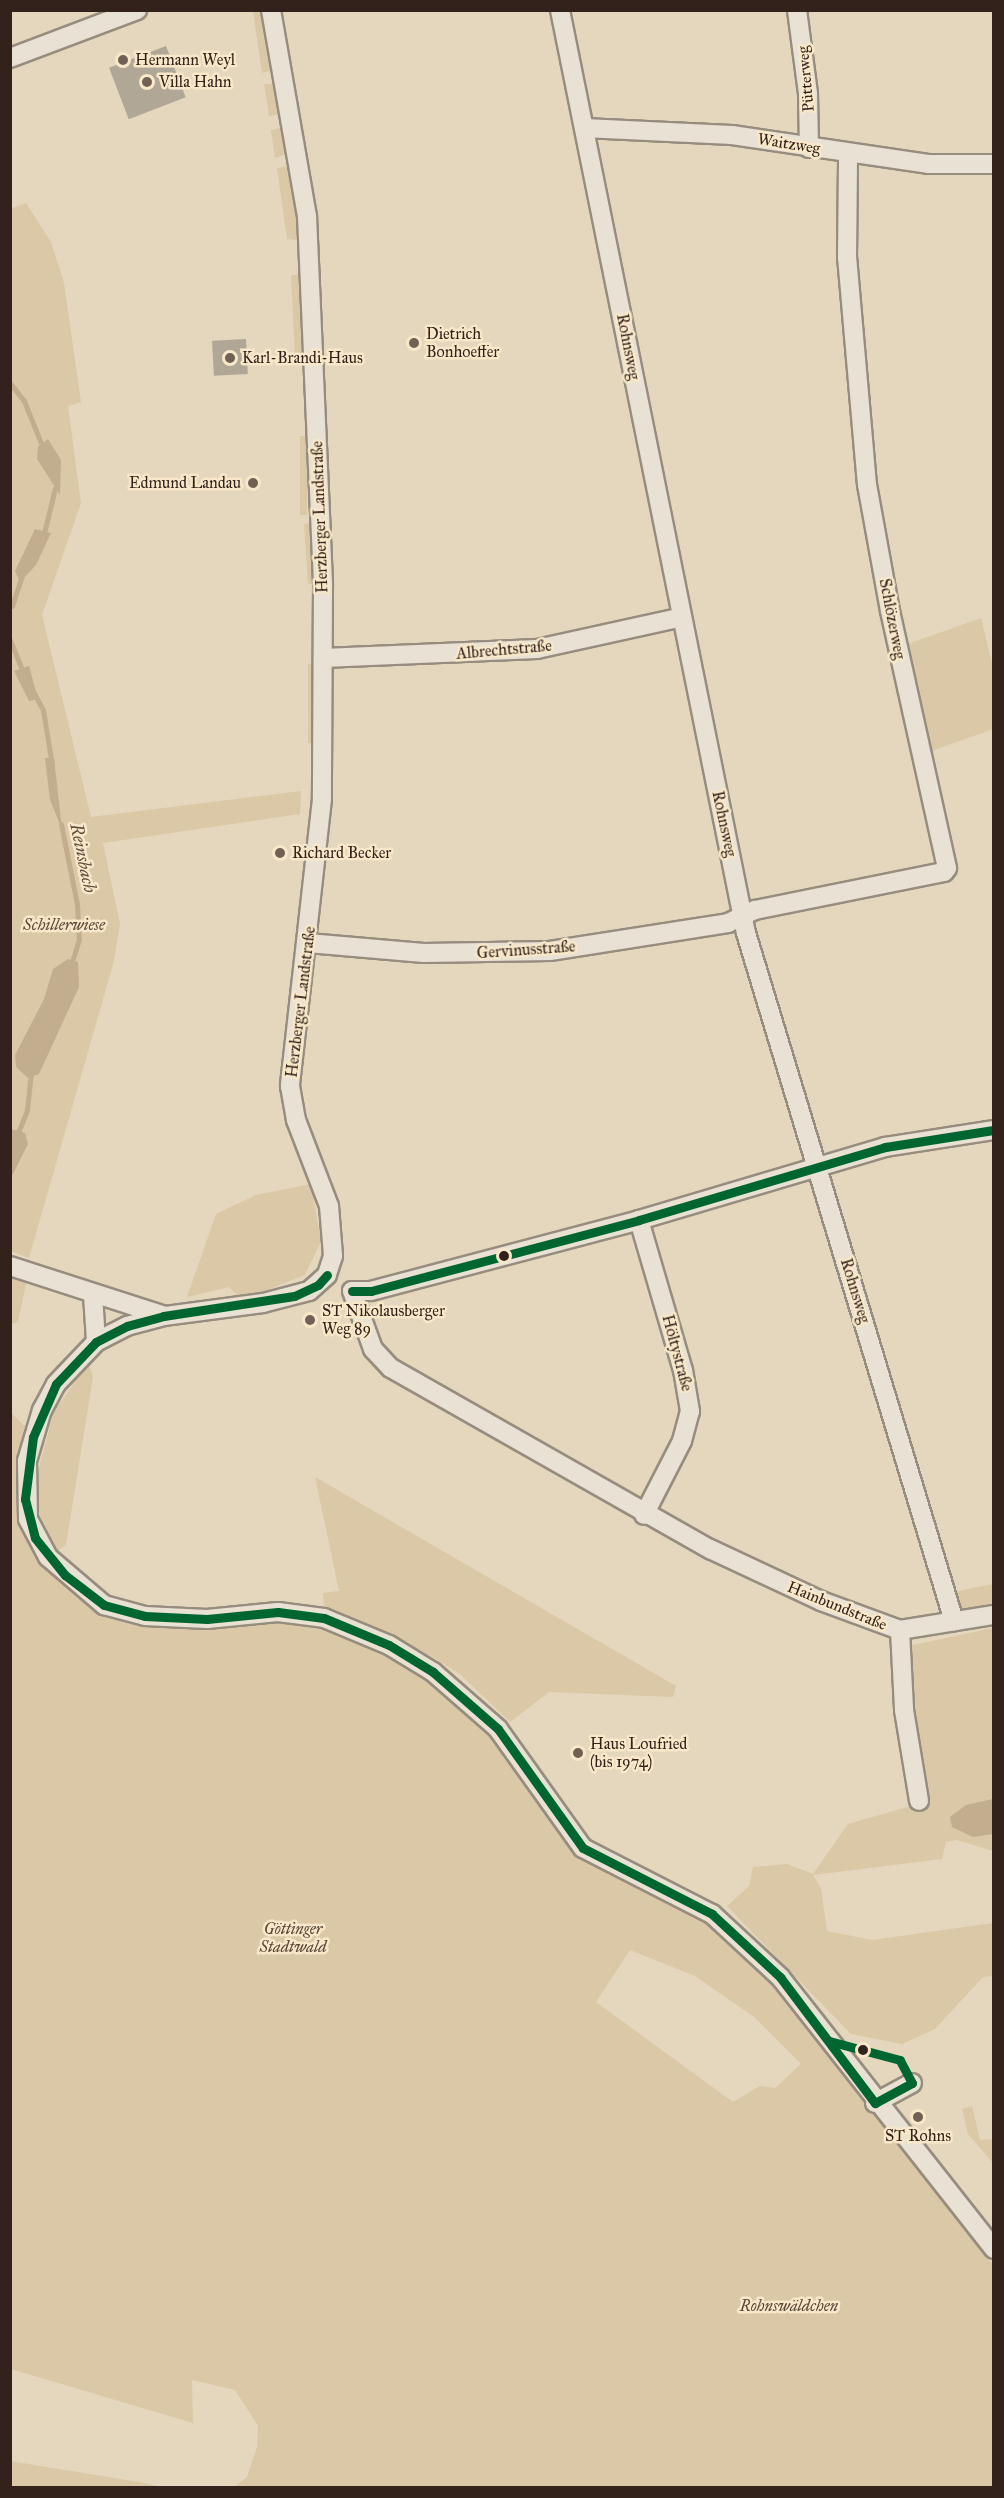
<!DOCTYPE html>
<meta charset="utf-8">
<style>
body{margin:0}
#map{position:relative;width:1004px;height:2498px;overflow:hidden;background:#e4d7bd;font-family:"IM FELL Great Primer",serif}
div>[style]{position:absolute}
.green>*{inset:0;background:#dbc8a6;transform-origin:0 0}
.water>*{inset:0;background:#c2ae8f}
.stream>*{height:5px;margin:-2.5px;padding:0 2.5px;transform-origin:2.5px;border-radius:2.5px;background:#c2ae8f}
.building>*{inset:0;background:#b1a796;transform-origin:0 0}
.roads{filter:drop-shadow(2px 0 #978d7e) drop-shadow(-2px 0 #978d7e) drop-shadow(0 2px #978d7e) drop-shadow(0 -2px #978d7e)}
.minor>*{height:18px;margin:-9px;padding:0 9px;transform-origin:9px;border-radius:9px;background:#e8e1d4}
.bus-1>*{height:9px;margin:-4.5px;padding:0 4.5px;transform-origin:4.5px;border-radius:4.5px;background:#006631}
.dots>*{width:16px;height:16px;translate:-50% -50%;box-sizing:border-box;border:3px solid #f8e8c9;border-radius:50%}
span{translate:-50% -50%;white-space:nowrap;text-align:center;line-height:1.15;-webkit-text-stroke:5px #f8e8c9;paint-order:stroke}
.poi-label{font-size:16px;color:#33221b}
.left{translate:0 -50%;text-align:left}
.right{translate:-100% -50%;text-align:right}
.street-label{font-size:16px;color:#33221b}
.park-label{font-size:16px;color:#5b4839;font-style:italic}
.water-label{font-size:18px;color:#604d3d;font-style:italic}
.frame{position:absolute;inset:0;border:12px solid #33221b;pointer-events:none}
</style>
<div id="map">
<div class="green">
<i style="clip-path:polygon(253px 11px,262px 11px,272px 70px,262px 73px)"></i>
<i style="clip-path:polygon(264px 84px,276px 84px,282px 114px,269px 116px)"></i>
<i style="clip-path:polygon(284px 127px,289px 153px,275px 158px,271px 130px)"></i>
<i style="clip-path:polygon(291px 166px,296px 216px,297px 240px,287px 239px,277px 168px)"></i>
<i style="clip-path:polygon(26px 203px,51px 242px,64px 283px,81px 402px,68px 406px,81px 503px,42px 615px,91px 817px,301px 791px,300px 814px,103px 843px,120px 924px,114px 961px,29px 1258px,11px 1251px,10px 209px)"></i>
<i style="clip-path:polygon(291px 275px,298px 275px,303px 358px,295px 359px)"></i>
<i style="left:300px;top:436px;width:7px;height:79px"></i>
<i style="clip-path:polygon(311px 523px,313px 584px,308px 584px,304px 524px)"></i>
<i style="clip-path:polygon(981px 618px,993px 667px,993px 729px,929px 752px,905px 645px)"></i>
<i style="left:308px;top:664px;width:6px;height:79px"></i>
<i style="clip-path:polygon(311px 1184px,321px 1241px,305px 1275px,262px 1292px,238px 1296px,229px 1287px,187px 1297px,216px 1214px,256px 1195px)"></i>
<i style="clip-path:polygon(10px 1278px,26px 1283px,18px 1322px,11px 1324px)"></i>
<i style="clip-path:polygon(88px 1363px,93px 1377px,66px 1545px,58px 1551px,38px 1511px,37px 1474px,54px 1412px)"></i>
<i style="clip-path:polygon(evenodd,10px 1412px,25px 1426px,19px 1499px,29px 1544px,61px 1582px,99px 1610px,277px 1618px,325px 1626px,383px 1651px,428px 1677px,497px 1740px,568px 1845px,587px 1860px,704px 1916px,771px 1984px,993px 2265px,993px 2487px,234px 2487px,247px 2477px,257px 2447px,258px 2426px,235px 2390px,192px 2380px,193px 2423px,11px 2369px,10px 1412px,630px 1950px,695px 1976px,754px 2017px,801px 2064px,775px 2088px,760px 2086px,733px 2102px,596px 2002px,630px 1950px)"></i>
<i style="clip-path:polygon(315px 1477px,676px 1686px,673px 1697px,549px 1692px,510px 1722px,461px 1675px,433px 1657px,324px 1606px,323px 1593px,339px 1591px)"></i>
<i style="clip-path:polygon(993px 1584px,993px 1609px,966px 1611px,957px 1604px,953px 1592px)"></i>
<i style="clip-path:polygon(993px 1628px,993px 1851px,957px 1840px,946px 1842px,942px 1859px,813px 1875px,821px 1888px,827px 1931px,872px 1940px,993px 1923px,993px 1976px,983px 1977px,935px 2029px,902px 2044px,851px 2034px,727px 1906px,749px 1886px,753px 1867px,787px 1864px,813px 1874px,848px 1824px,925px 1802px,907px 1710px,908px 1646px)"></i>
<i style="clip-path:polygon(972px 2106px,980px 2140px,993px 2139px,992px 2162px,968px 2134px,962px 2109px)"></i>
<i style="clip-path:polygon(10px 2461px,145px 2483px,161px 2487px,11px 2487px)"></i>
</div>
<div class="water">
<i style="clip-path:polygon(48px 439px,61px 460px,60px 495px,37px 459px,38px 447px)"></i>
<i style="clip-path:polygon(35px 529px,51px 533px,36px 565px,20px 582px,15px 571px)"></i>
<i style="clip-path:polygon(29px 666px,38px 699px,29px 701px,14px 671px)"></i>
<i style="clip-path:polygon(45px 758px,54px 758px,62px 829px,50px 800px)"></i>
<i style="clip-path:polygon(68px 959px,78px 962px,79px 987px,39px 1074px,28px 1078px,16px 1067px,15px 1055px,44px 999px,53px 969px)"></i>
<i style="clip-path:polygon(11px 1129px,25px 1133px,28px 1144px,11px 1178px)"></i>
<i style="clip-path:polygon(993px 1799px,993px 1834px,973px 1837px,952px 1827px,950px 1817px,966px 1805px)"></i>
</div>
<div class="stream">
<i style="left:10px;top:383px;width:23px;rotate:52deg"></i>
<i style="left:24px;top:401px;width:51px;rotate:68deg"></i>
<i style="left:43px;top:537px;width:50px;rotate:-76.2deg"></i>
<i style="left:12px;top:606px;width:33px;rotate:-72deg"></i>
<i style="left:10px;top:640px;width:38px;rotate:68deg"></i>
<i style="left:34px;top:693px;width:19px;rotate:62deg"></i>
<i style="left:43px;top:710px;width:56px;rotate:80.7deg"></i>
<i style="left:61px;top:824px;width:82px;rotate:78.7deg"></i>
<i style="left:77px;top:904px;width:35px;rotate:87deg"></i>
<i style="left:79px;top:939px;width:27px;rotate:107deg"></i>
<i style="left:17px;top:1135px;width:27px;rotate:-68deg"></i>
<i style="left:27px;top:1110px;width:39px;rotate:-84deg"></i>
</div>
<div class="building">
<i style="left:166px;top:46px;width:55px;height:61px;rotate:69deg"></i>
<i style="left:246px;top:339px;width:35px;height:34px;rotate:87deg"></i>
</div>
<div class="roads">
<div class="minor">
<i style="left:271px;top:10px;width:209px;rotate:80.1deg"></i>
<i style="left:307px;top:216px;width:370px;rotate:87.5deg"></i>
<i style="left:323px;top:586px;width:213px;rotate:90.3deg"></i>
<i style="left:322px;top:799px;width:289px;rotate:96.4deg"></i>
<i style="left:290px;top:1086px;width:35px;rotate:80deg"></i>
<i style="left:296px;top:1120px;width:92px;rotate:69deg"></i>
<i style="left:329px;top:1206px;width:50px;rotate:85.4deg"></i>
<i style="left:333px;top:1256px;width:20px;rotate:108deg"></i>
<i style="left:327px;top:1275px;width:24px;rotate:138deg"></i>
<i style="left:309px;top:1291px;width:48px;rotate:165.4deg"></i>
<i style="left:263px;top:1303px;width:100px;rotate:172.5deg"></i>
<i style="left:164px;top:1316px;width:38px;rotate:165deg"></i>
<i style="left:127px;top:1326px;width:35px;rotate:153deg"></i>
<i style="left:96px;top:1342px;width:58px;rotate:133.6deg"></i>
<i style="left:56px;top:1384px;width:30px;rotate:118deg"></i>
<i style="left:42px;top:1410px;width:53px;rotate:106.4deg"></i>
<i style="left:27px;top:1461px;width:58px;rotate:89deg"></i>
<i style="left:28px;top:1519px;width:43px;rotate:62.2deg"></i>
<i style="left:48px;top:1557px;width:74px;rotate:40.6deg"></i>
<i style="left:104px;top:1605px;width:42px;rotate:15deg"></i>
<i style="left:145px;top:1616px;width:62px;rotate:2.8deg"></i>
<i style="left:207px;top:1619px;width:71px;rotate:-5.6deg"></i>
<i style="left:278px;top:1612px;width:46px;rotate:7.4deg"></i>
<i style="left:324px;top:1618px;width:70px;rotate:22.6deg"></i>
<i style="left:389px;top:1645px;width:52px;rotate:31.5deg"></i>
<i style="left:433px;top:1672px;width:86px;rotate:41.2deg"></i>
<i style="left:498px;top:1729px;width:146px;rotate:54.5deg"></i>
<i style="left:583px;top:1848px;width:145px;rotate:27.1deg"></i>
<i style="left:712px;top:1914px;width:93px;rotate:42.8deg"></i>
<i style="left:780px;top:1977px;width:346px;rotate:51.8deg"></i>
<i style="left:560px;top:10px;width:942px;rotate:78.61deg"></i>
<i style="left:746px;top:933px;width:719px;rotate:73.18deg"></i>
<i style="left:797px;top:10px;width:84px;rotate:82.5deg"></i>
<i style="left:808px;top:93px;width:55px;rotate:89deg"></i>
<i style="left:10px;top:58px;width:136px;rotate:-20.7deg"></i>
<i style="left:584px;top:128px;width:148px;rotate:2.7deg"></i>
<i style="left:732px;top:135px;width:198px;rotate:8.4deg"></i>
<i style="left:928px;top:164px;width:66px"></i>
<i style="left:323px;top:658px;width:214px;rotate:-2.4deg"></i>
<i style="left:537px;top:649px;width:148px;rotate:-12.4deg"></i>
<i style="left:308px;top:943px;width:116px;rotate:4.9deg"></i>
<i style="left:424px;top:953px;width:126px;rotate:-0.9deg"></i>
<i style="left:550px;top:951px;width:180px;rotate:-8.9deg"></i>
<i style="left:728px;top:923px;width:30px;rotate:-26deg"></i>
<i style="left:755px;top:910px;width:193px;rotate:-11.4deg"></i>
<i style="left:944px;top:872px;width:5px;rotate:-53deg"></i>
<i style="left:947px;top:868px;width:263px;rotate:-102.5deg"></i>
<i style="left:890px;top:611px;width:128px;rotate:-100.3deg"></i>
<i style="left:867px;top:485px;width:228px;rotate:-95deg"></i>
<i style="left:847px;top:258px;width:104px;rotate:-89.4deg"></i>
<i style="left:639px;top:1220px;width:156px;rotate:73.7deg"></i>
<i style="left:683px;top:1370px;width:42px;rotate:80.3deg"></i>
<i style="left:690px;top:1411px;width:31px;rotate:105deg"></i>
<i style="left:682px;top:1441px;width:83px;rotate:117.2deg"></i>
<i style="left:10px;top:1266px;width:160px;rotate:17.9deg"></i>
<i style="left:352px;top:1291px;width:62px;rotate:70.1deg"></i>
<i style="left:373px;top:1349px;width:26px;rotate:47deg"></i>
<i style="left:391px;top:1368px;width:367px;rotate:29.6deg"></i>
<i style="left:710px;top:1549px;width:123px;rotate:25.1deg"></i>
<i style="left:821px;top:1601px;width:84px;rotate:20.2deg"></i>
<i style="left:900px;top:1630px;width:95px;rotate:-9.1deg"></i>
<i style="left:352px;top:1291px;width:19px"></i>
<i style="left:371px;top:1291px;width:277px;rotate:-14.8deg"></i>
<i style="left:639px;top:1220px;width:257px;rotate:-16.5deg"></i>
<i style="left:885px;top:1147px;width:110px;rotate:-8.9deg"></i>
<i style="left:93px;top:1295px;width:47px;rotate:86.3deg"></i>
<i style="left:900px;top:1630px;width:80px;rotate:87.1deg"></i>
<i style="left:904px;top:1710px;width:92px;rotate:80.6deg"></i>
<i style="left:875px;top:2103px;width:42px;rotate:-28.4deg"></i>
</div>
</div>
<div class="bus-1">
<i style="left:327px;top:1275px;width:13px;rotate:132deg"></i>
<i style="left:318px;top:1285px;width:26px;rotate:155deg"></i>
<i style="left:294px;top:1296px;width:132px;rotate:171.3deg"></i>
<i style="left:164px;top:1316px;width:38px;rotate:165deg"></i>
<i style="left:127px;top:1326px;width:35px;rotate:153deg"></i>
<i style="left:96px;top:1342px;width:58px;rotate:133.6deg"></i>
<i style="left:56px;top:1384px;width:58px;rotate:113.5deg"></i>
<i style="left:33px;top:1437px;width:63px;rotate:97.4deg"></i>
<i style="left:25px;top:1499px;width:40px;rotate:75.6deg"></i>
<i style="left:35px;top:1538px;width:48px;rotate:51deg"></i>
<i style="left:65px;top:1575px;width:49px;rotate:37.6deg"></i>
<i style="left:104px;top:1605px;width:42px;rotate:15deg"></i>
<i style="left:145px;top:1616px;width:62px;rotate:2.8deg"></i>
<i style="left:207px;top:1619px;width:71px;rotate:-5.6deg"></i>
<i style="left:278px;top:1612px;width:46px;rotate:7.4deg"></i>
<i style="left:324px;top:1618px;width:70px;rotate:22.6deg"></i>
<i style="left:389px;top:1645px;width:52px;rotate:31.5deg"></i>
<i style="left:433px;top:1672px;width:86px;rotate:41.2deg"></i>
<i style="left:498px;top:1729px;width:146px;rotate:54.5deg"></i>
<i style="left:583px;top:1848px;width:145px;rotate:27.1deg"></i>
<i style="left:712px;top:1914px;width:93px;rotate:42.8deg"></i>
<i style="left:780px;top:1977px;width:158px;rotate:53deg"></i>
<i style="left:875px;top:2103px;width:42px;rotate:-28.4deg"></i>
<i style="left:912px;top:2083px;width:26px;rotate:-118deg"></i>
<i style="left:900px;top:2060px;width:73px;rotate:-165deg"></i>
<i style="left:352px;top:1291px;width:19px"></i>
<i style="left:371px;top:1291px;width:277px;rotate:-14.8deg"></i>
<i style="left:639px;top:1220px;width:257px;rotate:-16.5deg"></i>
<i style="left:885px;top:1147px;width:110px;rotate:-8.9deg"></i>
</div>
<div class="dots">
<i style="left:123px;top:60px;background:#716154"></i>
<i style="left:147px;top:82px;background:#716154"></i>
<i style="left:414px;top:343px;background:#716154"></i>
<i style="left:230px;top:358px;background:#716154"></i>
<i style="left:253px;top:483px;background:#716154"></i>
<i style="left:280px;top:853px;background:#716154"></i>
<i style="left:504px;top:1256px;background:#33221b"></i>
<i style="left:310px;top:1320px;background:#716154"></i>
<i style="left:578px;top:1753px;background:#716154"></i>
<i style="left:863px;top:2050px;background:#33221b"></i>
<i style="left:918px;top:2117px;background:#716154"></i>
</div>
<div class="poi-label">
<span class="left" style="left:135px;top:60px">Hermann Weyl</span>
<span class="left" style="left:159px;top:82px">Villa Hahn</span>
<span class="left" style="left:426px;top:343px">Dietrich<br>Bonhoeffer</span>
<span class="left" style="left:242px;top:358px">Karl-Brandi-Haus</span>
<span class="right" style="left:241px;top:483px">Edmund Landau</span>
<span class="left" style="left:292px;top:853px">Richard Becker</span>
<span class="left" style="left:322px;top:1320px">ST Nikolausberger<br>Weg 89</span>
<span class="left" style="left:590px;top:1753px">Haus Loufried<br>(bis 1974)</span>
<span style="left:918px;top:2136px">ST Rohns</span>
</div>
<div class="street-label">
<span style="left:806px;top:79px;rotate:-95deg">Pütterweg</span>
<span style="left:789px;top:144px;rotate:9deg">Waitzweg</span>
<span style="left:628px;top:347px;rotate:79deg">Rohnsweg</span>
<span style="left:320px;top:517px;rotate:-92deg">Herzberger Landstraße</span>
<span style="left:892px;top:619px;rotate:79deg">Schlözerweg</span>
<span style="left:504px;top:650px;rotate:-5deg">Albrechtstraße</span>
<span style="left:724px;top:824px;rotate:78deg">Rohnsweg</span>
<span style="left:526px;top:950px;rotate:-4deg">Gervinusstraße</span>
<span style="left:301px;top:1002px;rotate:-83deg">Herzberger Landstraße</span>
<span style="left:855px;top:1291px;rotate:73deg">Rohnsweg</span>
<span style="left:677px;top:1353px;rotate:75deg">Höltystraße</span>
<span style="left:837px;top:1606px;rotate:22deg">Hainbundstraße</span>
</div>
<div class="park-label">
<span style="left:64px;top:925px">Schillerwiese</span>
<span style="left:293px;top:1938px">Göttinger<br>Stadtwald</span>
<span style="left:789px;top:2306px">Rohnswäldchen</span>
</div>
<div class="water-label">
<span style="left:83px;top:858px;rotate:78deg">Reinsbach</span>
</div>
<div class="frame"></div>
</div>
